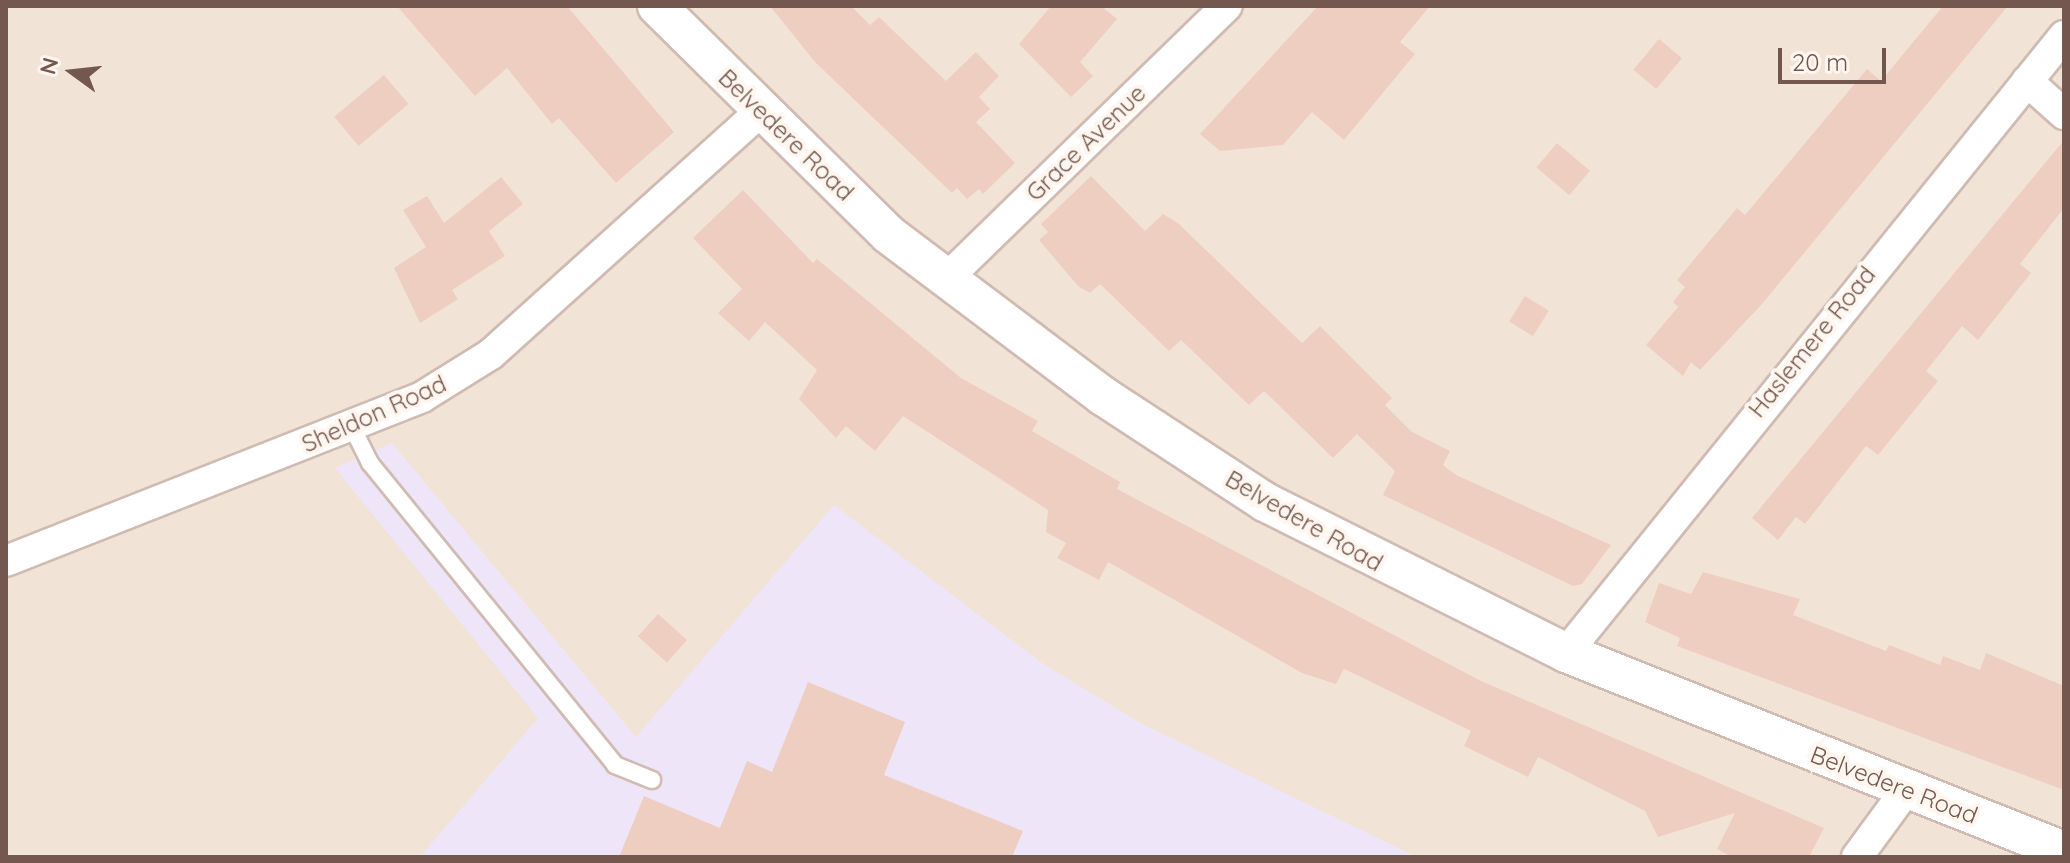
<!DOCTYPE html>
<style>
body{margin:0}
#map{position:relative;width:2070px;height:863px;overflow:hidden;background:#fbf2e9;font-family:Quicksand,sans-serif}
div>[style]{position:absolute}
.residential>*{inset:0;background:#f2e3d7;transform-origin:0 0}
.education>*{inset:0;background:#efe5f8}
.building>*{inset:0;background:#efcec2;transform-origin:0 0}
.roads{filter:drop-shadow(2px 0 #cfbbb2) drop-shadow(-2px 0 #cfbbb2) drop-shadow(0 2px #cfbbb2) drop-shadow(0 -2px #cfbbb2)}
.service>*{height:16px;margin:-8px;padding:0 8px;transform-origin:8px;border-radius:8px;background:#fff}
.minor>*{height:30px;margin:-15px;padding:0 15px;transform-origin:15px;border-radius:15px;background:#fff}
.tertiary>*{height:38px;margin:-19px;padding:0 19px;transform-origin:19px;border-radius:19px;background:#fff}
span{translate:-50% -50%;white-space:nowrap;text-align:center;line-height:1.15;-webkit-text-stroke:8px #fef6ef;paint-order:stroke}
.street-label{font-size:24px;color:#74574e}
.frame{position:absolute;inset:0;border:8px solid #74574e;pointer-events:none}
.north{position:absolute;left:32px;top:32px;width:80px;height:80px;-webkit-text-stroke:6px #fef6ef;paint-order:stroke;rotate:285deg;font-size:22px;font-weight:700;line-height:32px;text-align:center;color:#74574e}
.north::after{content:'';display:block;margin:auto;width:28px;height:36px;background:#74574e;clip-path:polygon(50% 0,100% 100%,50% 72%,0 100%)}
.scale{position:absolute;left:1778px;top:48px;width:108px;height:36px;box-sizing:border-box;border:4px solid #74574e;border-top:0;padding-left:10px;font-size:24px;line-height:28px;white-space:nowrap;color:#74574e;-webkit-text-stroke:6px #fef6ef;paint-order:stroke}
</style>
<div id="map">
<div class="residential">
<i style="left:6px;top:6px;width:2058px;height:851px"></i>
</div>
<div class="education">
<i style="clip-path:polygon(392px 443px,636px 737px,834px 505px,1042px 663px,1142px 724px,1417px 857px,420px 857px,538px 718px,335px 468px)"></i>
</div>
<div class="building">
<i style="clip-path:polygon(397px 6px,567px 6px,674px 132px,616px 183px,559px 118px,552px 124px,507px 68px,475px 96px)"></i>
<i style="clip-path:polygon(770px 6px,851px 6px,870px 25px,879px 17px,946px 81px,976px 52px,999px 76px,979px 97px,990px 109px,976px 122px,1015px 163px,983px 194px,979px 189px,967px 199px,957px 188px,952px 193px,815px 62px)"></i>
<i style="clip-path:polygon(1051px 6px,1101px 6px,1117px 19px,1080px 62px,1093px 76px,1071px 97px,1019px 44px)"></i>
<i style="clip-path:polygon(1318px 6px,1430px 6px,1400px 42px,1415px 54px,1344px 140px,1312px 112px,1283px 145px,1220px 151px,1200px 134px)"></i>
<i style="clip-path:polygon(1943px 6px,2008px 6px,1762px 304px,1700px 370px,1691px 362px,1683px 376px,1646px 345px,1678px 307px,1673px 302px,1685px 287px,1677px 280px,1737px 208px,1745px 215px,1867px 69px,1881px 81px)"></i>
<i style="left:1659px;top:39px;width:30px;height:40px;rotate:40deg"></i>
<i style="left:384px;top:75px;width:38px;height:65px;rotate:50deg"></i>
<i style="clip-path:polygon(2064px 140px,2064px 208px,2020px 264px,2031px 273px,1978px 340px,1962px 326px,1926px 371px,1938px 381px,1878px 455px,1866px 446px,1805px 524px,1796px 517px,1778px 540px,1752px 518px)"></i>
<i style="left:1557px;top:143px;width:43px;height:32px;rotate:40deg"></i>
<i style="clip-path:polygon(1091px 176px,1145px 231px,1163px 214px,1179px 224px,1302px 343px,1320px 326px,1392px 398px,1385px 405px,1412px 432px,1450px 451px,1443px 465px,1456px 475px,1611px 545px,1582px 584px,1573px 586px,1383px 495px,1395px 471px,1357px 434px,1333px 458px,1264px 391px,1249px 405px,1181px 340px,1169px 351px,1100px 284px,1090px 293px,1078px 286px,1039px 240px,1048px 232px,1041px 224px)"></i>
<i style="clip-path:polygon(501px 177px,523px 204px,489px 231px,505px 256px,452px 290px,458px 299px,420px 323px,394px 268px,426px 247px,403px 210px,427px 196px,444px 223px)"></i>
<i style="clip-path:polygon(743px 190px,813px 263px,817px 259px,961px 378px,1038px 421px,1032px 431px,1120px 482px,1117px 489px,1481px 681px,1824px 828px,1809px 857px,1732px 857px,1717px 849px,1735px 813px,1658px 837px,1645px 811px,1538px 757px,1528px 777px,1464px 746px,1471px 731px,1357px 675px,1344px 669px,1336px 684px,1302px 673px,1108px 562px,1099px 580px,1057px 558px,1066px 543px,1046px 532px,1048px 510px,903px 416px,875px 451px,846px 426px,836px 438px,799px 399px,817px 370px,765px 322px,749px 341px,718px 313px,742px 289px,693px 238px)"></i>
<i style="left:1525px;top:296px;width:28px;height:30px;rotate:32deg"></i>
<i style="clip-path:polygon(1703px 572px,1800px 599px,1793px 615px,1886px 651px,1889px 645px,1940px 665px,1943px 656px,1980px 670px,1986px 653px,2064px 686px,2064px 790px,1677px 646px,1680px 638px,1645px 622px,1659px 583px,1691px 594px)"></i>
<i style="left:658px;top:614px;width:39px;height:30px;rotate:42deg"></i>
<i style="clip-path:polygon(808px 682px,905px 722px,884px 775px,1023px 831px,1012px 857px,619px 857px,644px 796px,720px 828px,747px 761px,772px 772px)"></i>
</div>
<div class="roads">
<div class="service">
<i style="left:352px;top:427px;width:40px;rotate:63.4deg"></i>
<i style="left:370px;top:463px;width:389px;rotate:50.9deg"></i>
<i style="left:615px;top:765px;width:40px;rotate:22deg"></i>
</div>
<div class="minor">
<i style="left:2027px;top:81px;width:50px;rotate:41.7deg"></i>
<i style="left:945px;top:280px;width:393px;rotate:-44.2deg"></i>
<i style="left:6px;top:561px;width:447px;rotate:-21.5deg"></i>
<i style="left:422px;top:397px;width:81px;rotate:-31.9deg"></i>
<i style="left:491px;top:354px;width:360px;rotate:-42deg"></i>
<i style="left:1566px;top:653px;width:793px;rotate:-51.09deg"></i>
<i style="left:1857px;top:857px;width:83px;rotate:-53.8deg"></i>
</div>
<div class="tertiary">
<i style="left:657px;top:6px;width:325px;rotate:44.6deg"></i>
<i style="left:888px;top:234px;width:269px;rotate:37deg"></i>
<i style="left:1103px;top:396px;width:194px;rotate:33.2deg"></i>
<i style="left:1265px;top:502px;width:337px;rotate:26.6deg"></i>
<i style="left:1566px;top:653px;width:536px;rotate:21.68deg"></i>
</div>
</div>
<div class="street-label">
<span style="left:786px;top:135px;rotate:44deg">Belvedere Road</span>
<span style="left:1086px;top:143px;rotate:-44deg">Grace Avenue</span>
<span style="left:1812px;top:342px;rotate:-51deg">Haslemere Road</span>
<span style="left:374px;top:414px;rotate:-24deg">Sheldon Road</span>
<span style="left:1304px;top:521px;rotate:30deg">Belvedere Road</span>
<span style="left:1894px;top:785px;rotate:21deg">Belvedere Road</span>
</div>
<div class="frame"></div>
<div class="north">N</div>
<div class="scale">20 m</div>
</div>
